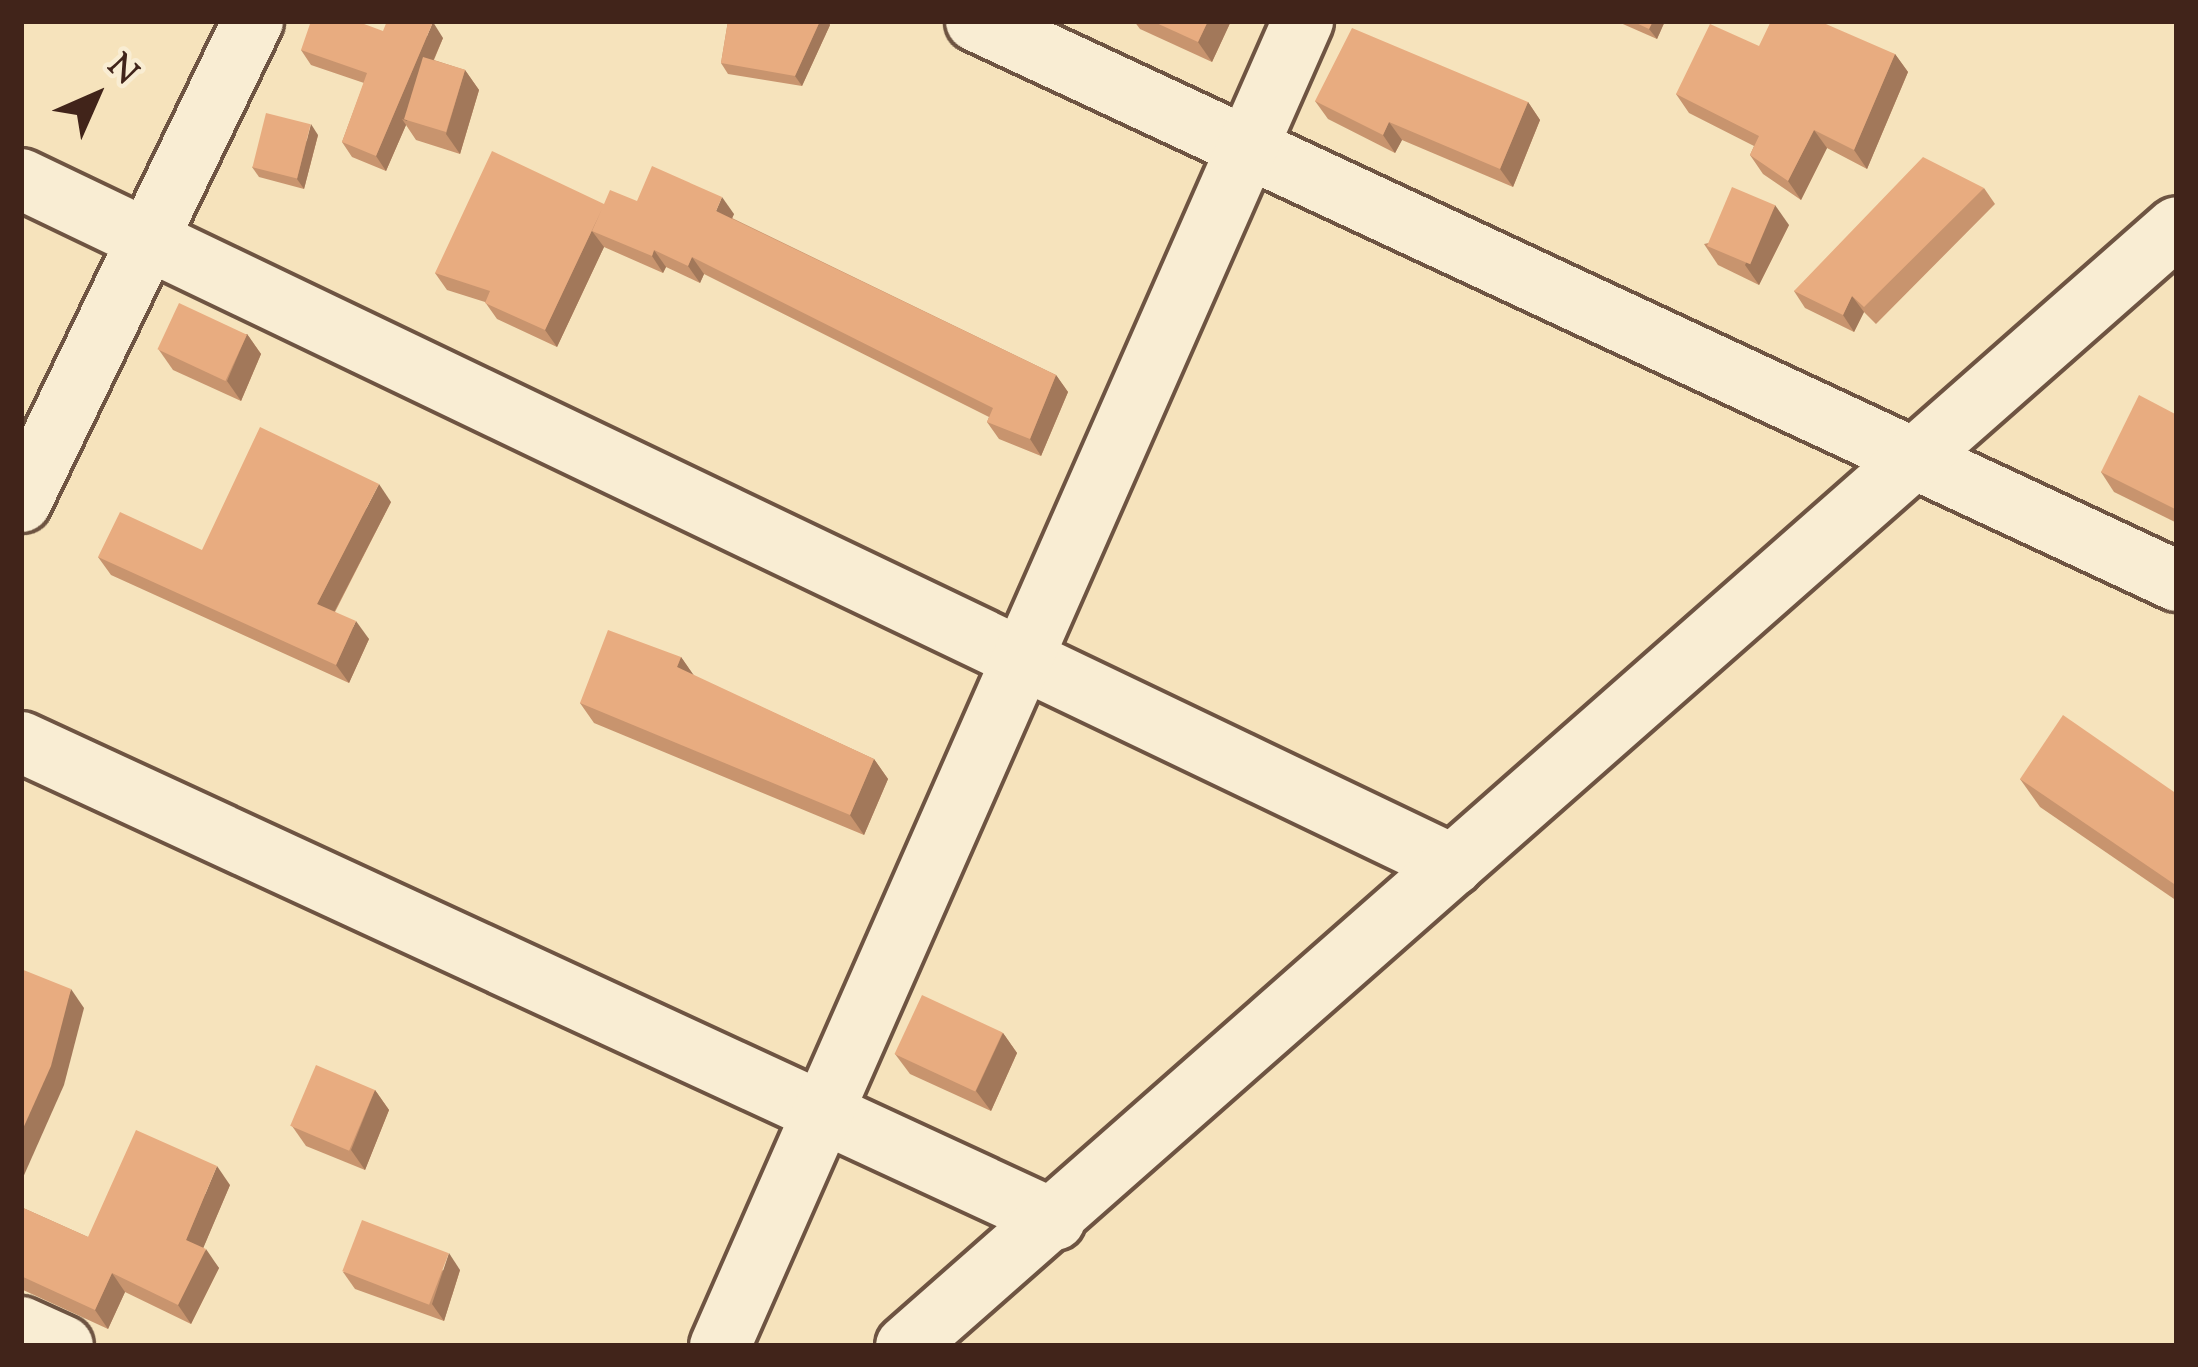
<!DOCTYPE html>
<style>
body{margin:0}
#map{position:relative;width:2198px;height:1367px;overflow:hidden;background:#f6e3bc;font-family:"Sorts Mill Goudy",serif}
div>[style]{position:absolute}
.roads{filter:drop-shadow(3px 0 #6e5442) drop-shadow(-3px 0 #6e5442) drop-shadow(0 3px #6e5442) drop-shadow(0 -3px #6e5442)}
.street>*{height:60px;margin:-30px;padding:0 30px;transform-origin:30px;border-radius:30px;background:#f9edd3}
.wall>*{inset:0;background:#c8946e}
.shaded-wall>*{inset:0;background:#a2785a}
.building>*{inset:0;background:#e8ac80;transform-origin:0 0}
span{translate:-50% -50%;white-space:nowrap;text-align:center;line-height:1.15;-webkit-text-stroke:10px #f9edd3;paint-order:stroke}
.frame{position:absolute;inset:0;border:24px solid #41241a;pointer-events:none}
.north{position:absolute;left:36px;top:36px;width:120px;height:120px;-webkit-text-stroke:9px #f9edd3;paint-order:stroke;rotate:45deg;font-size:33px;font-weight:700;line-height:48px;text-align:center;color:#41241a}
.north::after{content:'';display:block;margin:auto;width:42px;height:54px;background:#41241a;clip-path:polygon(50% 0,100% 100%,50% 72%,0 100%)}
</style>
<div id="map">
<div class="roads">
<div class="street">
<i style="left:976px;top:21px;width:1325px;rotate:25deg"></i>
<i style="left:21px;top:179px;width:1588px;rotate:25.6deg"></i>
<i style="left:21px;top:502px;width:534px;rotate:-64.25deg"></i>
<i style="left:21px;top:742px;width:1139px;rotate:24.81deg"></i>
<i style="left:21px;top:1327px;width:46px;rotate:24.3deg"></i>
<i style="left:720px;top:1346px;width:1448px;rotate:-66.25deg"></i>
<i style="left:906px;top:1346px;width:1693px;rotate:-41.36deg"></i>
</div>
</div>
<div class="wall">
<i style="clip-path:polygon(728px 21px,828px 21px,830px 25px,802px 86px,728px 74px,721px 63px)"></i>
<i style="clip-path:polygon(1134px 21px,1231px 21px,1212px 62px,1140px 29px)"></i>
<i style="clip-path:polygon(1616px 21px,1665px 21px,1657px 39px)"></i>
<i style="clip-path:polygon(383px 31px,443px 38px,434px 60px,465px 70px,479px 90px,460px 154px,416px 140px,406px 125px,386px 171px,352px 157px,342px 142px,364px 83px,311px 65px,301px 50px)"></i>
<i style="clip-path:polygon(1759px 46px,1895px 54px,1908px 72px,1867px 169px,1827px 148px,1801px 200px,1763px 174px,1750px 155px,1754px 146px,1689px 113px,1676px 94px)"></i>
<i style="clip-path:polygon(1315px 101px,1528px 102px,1540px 120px,1513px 187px,1402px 140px,1395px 153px,1328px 119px)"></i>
<i style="clip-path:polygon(318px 135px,304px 189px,259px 177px,252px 167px)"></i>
<i style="clip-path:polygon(1984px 188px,1995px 204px,1876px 324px,1864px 312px,1854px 332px,1805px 308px,1794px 291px)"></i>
<i style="clip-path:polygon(637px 201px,734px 214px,732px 218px,1056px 375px,1068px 392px,1041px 456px,999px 439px,987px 422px,989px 417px,704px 274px,700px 283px,666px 267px,663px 273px,604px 247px,557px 347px,497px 319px,485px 302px,447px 290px,435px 273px,604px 204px)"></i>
<i style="clip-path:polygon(1789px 225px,1759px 285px,1718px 265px,1704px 244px)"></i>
<i style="clip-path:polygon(247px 334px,261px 354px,241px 401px,173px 370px,159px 350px)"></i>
<i style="clip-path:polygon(2177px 415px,2177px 523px,2114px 492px,2101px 472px)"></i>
<i style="clip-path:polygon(391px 502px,335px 612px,369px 639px,349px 683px,111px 575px,98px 557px,202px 550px)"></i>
<i style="clip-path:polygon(681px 657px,694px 676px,874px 759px,888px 779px,864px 835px,594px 723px,580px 703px)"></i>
<i style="clip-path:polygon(2020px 779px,2177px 794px,2177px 901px,2040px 807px)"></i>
<i style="clip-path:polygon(1003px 1033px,1017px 1053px,991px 1111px,910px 1074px,895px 1054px)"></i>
<i style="clip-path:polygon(375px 1090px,389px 1110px,365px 1170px,306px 1146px,292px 1126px)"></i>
<i style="clip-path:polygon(230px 1185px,203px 1248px,219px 1268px,191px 1324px,125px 1292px,108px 1329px,21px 1289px,21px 1207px,88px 1237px)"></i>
<i style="clip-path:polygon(460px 1270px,444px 1321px,355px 1289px,343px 1272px)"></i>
</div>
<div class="shaded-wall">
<i style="clip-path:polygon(820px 21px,828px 21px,830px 25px,802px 86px,795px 76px)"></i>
<i style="clip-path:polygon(1208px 21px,1231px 21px,1212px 62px,1198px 42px)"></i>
<i style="clip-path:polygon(1653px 21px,1665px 21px,1657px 39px,1649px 29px)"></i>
<i style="clip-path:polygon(433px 22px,443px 38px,407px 121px,402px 119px,406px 125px,386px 171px,376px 156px)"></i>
<i style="clip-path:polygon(1895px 54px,1908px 72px,1867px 169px,1854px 150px)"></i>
<i style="clip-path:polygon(465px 70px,479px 90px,460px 154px,446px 134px)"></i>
<i style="clip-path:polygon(1528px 102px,1540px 120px,1513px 187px,1500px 169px)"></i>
<i style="clip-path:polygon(1389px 122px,1402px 140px,1395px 153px,1383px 135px)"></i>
<i style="clip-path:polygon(311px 124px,318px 135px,304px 189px,297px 179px)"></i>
<i style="clip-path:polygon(1814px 130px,1827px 148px,1801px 200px,1788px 181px)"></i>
<i style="clip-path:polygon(722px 197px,734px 214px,728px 228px,716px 211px)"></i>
<i style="clip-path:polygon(1775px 205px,1789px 225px,1759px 285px,1745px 265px)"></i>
<i style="clip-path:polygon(602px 209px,592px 231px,604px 247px,557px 347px,545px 330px)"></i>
<i style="clip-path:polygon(654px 250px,666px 267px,663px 273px,652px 256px)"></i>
<i style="clip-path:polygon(692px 257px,704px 274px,700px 283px,688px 266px)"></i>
<i style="clip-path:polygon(1852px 296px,1864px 312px,1854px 332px,1843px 315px)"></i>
<i style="clip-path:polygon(247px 334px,261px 354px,241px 401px,227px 381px)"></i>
<i style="clip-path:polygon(1056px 375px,1068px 392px,1041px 456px,1030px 439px)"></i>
<i style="clip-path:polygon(379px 484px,391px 502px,329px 622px,317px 604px)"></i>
<i style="clip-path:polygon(356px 621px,369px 639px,349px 683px,336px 665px)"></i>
<i style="clip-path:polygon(681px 657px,695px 677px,677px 667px)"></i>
<i style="clip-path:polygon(874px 759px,888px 779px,864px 835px,850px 815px)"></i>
<i style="clip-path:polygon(71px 989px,84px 1008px,64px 1085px,21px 1182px,21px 1133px)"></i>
<i style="clip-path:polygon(1003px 1033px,1017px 1053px,991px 1111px,976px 1091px)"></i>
<i style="clip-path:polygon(375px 1090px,389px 1110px,365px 1170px,351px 1150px)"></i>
<i style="clip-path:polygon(217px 1166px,230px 1185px,199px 1258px,186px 1240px)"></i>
<i style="clip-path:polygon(206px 1249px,219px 1268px,191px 1324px,178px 1305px)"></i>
<i style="clip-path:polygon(449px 1253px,460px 1270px,444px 1321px,432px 1304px)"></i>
<i style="clip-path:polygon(112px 1273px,125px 1292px,108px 1329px,95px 1310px)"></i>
</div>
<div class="building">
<i style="clip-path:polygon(311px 21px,356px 21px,383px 31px,387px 21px,433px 22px,376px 156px,342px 142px,367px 73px,301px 50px)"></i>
<i style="clip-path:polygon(728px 21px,820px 21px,795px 76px,721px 63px)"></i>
<i style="clip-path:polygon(1152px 21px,1208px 21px,1198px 42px)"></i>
<i style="clip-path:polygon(1632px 21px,1653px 21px,1649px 29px)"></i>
<i style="clip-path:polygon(1771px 21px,1819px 21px,1895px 54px,1854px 150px,1814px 130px,1788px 181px,1750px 155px,1759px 136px,1676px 94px,1710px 24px,1759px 46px)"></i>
<i style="clip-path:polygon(1352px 28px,1528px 102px,1500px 169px,1389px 122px,1383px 135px,1315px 101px)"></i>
<i style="left:423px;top:57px;width:44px;height:65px;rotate:17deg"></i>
<i style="left:266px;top:113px;width:46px;height:56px;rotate:14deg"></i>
<i style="clip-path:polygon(492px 151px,604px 204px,610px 190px,637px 201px,652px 166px,722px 197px,716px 211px,1056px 375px,1030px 439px,987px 422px,993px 408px,692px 257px,688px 266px,654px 250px,652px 256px,592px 231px,602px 209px,545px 330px,485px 303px,490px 291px,435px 273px)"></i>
<i style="clip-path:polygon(1923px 157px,1984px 188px,1864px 307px,1852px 296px,1843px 315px,1794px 291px)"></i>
<i style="left:1732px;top:187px;width:47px;height:64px;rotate:23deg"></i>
<i style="left:179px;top:303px;width:75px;height:51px;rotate:25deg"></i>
<i style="clip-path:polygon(2139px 395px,2177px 415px,2177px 510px,2101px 472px)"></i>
<i style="clip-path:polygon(260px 427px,379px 484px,317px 604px,356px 621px,336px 665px,98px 557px,120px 512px,202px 550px)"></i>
<i style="clip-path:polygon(608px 630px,681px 657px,677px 667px,874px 759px,850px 815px,580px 703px)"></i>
<i style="clip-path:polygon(2063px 715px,2177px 794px,2177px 886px,2020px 779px)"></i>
<i style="clip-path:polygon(21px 969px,71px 989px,51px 1066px,21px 1133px)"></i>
<i style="left:922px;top:995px;width:89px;height:65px;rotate:25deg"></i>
<i style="left:316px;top:1065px;width:64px;height:66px;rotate:23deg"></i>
<i style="clip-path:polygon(136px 1130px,217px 1166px,186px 1240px,206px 1249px,178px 1305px,112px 1273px,95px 1310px,21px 1276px,21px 1207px,88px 1237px)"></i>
<i style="left:362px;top:1220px;width:93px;height:55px;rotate:21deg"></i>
</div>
<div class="frame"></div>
<div class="north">N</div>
</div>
